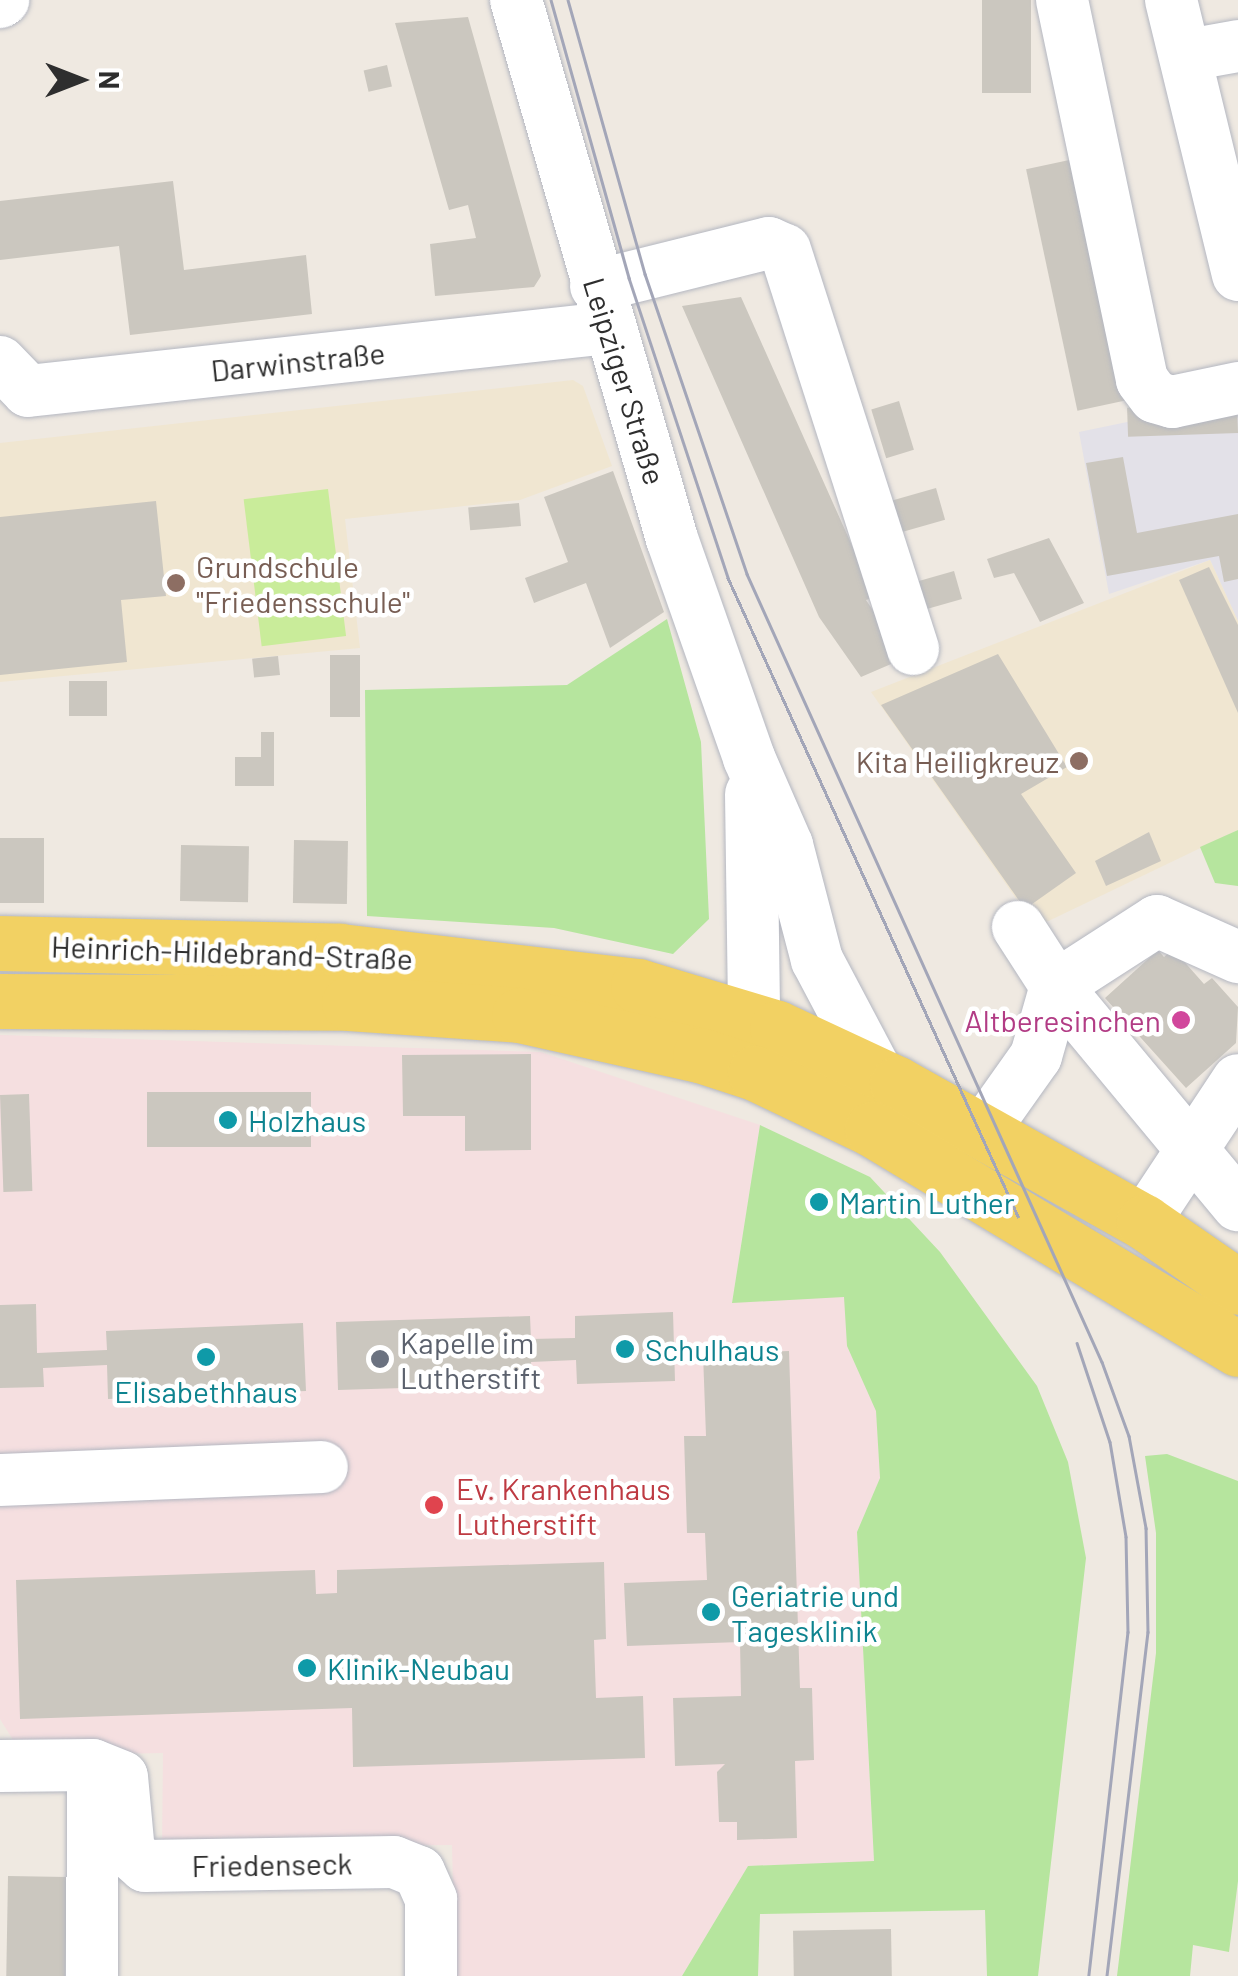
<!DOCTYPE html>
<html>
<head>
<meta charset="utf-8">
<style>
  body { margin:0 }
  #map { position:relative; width:1238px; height:1976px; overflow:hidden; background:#efe9e1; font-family:Barlow,sans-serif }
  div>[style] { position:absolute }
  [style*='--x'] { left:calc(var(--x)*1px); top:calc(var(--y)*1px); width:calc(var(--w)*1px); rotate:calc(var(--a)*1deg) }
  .industrial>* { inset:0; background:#e3e1e8 }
  .education>* { inset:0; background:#f0e6d1 }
  .medical>* { inset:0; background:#f5dfe0 }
  .green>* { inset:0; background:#b6e59e }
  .pitch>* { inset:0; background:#c9ec9a; transform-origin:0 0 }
  .building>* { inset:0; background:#cbc7bf; transform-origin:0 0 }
  .roads { filter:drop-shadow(0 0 2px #b4b7c1) drop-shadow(0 0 2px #b4b7c1) }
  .minor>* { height:52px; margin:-26px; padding:0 26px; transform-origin:26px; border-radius:26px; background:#fff }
  .major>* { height:55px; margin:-27.5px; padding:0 27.5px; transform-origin:27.5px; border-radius:27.5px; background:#f2d163 }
  .tram>* { height:2.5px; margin:-1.25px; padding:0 1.25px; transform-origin:1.25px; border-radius:1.25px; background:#a3a6b8 }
  .dots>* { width:28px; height:28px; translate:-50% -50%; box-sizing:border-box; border:5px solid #fff; border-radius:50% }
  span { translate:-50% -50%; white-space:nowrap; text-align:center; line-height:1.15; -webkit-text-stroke:9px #fff; paint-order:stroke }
  .street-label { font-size:30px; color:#2e2e2e }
  .education-label { font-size:30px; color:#785e54 }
  .left { translate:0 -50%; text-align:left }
  .right { translate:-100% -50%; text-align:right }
  .hotel-label { font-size:30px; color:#b23c85 }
  .culture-label { font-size:30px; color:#0d838f }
  .worship-label { font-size:30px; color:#5b616d }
  .health-label { font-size:30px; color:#be3a42 }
  .north { position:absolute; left:30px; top:30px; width:100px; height:100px; -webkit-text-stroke:8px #fff; paint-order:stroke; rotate:90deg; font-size:28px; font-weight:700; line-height:40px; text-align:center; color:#2e2e2e }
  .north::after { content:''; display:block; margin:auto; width:35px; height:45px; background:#2e2e2e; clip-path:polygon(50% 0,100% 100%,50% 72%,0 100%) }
</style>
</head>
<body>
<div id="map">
  <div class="industrial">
    <div style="clip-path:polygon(1238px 399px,1238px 621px,1210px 560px,1109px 594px,1079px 432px)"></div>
  </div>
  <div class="education">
    <div style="clip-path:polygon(573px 380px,583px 386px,612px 466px,520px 500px,345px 519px,360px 648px,0 682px,0 443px)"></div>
    <div style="clip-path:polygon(1210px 560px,1238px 621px,1238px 830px,1036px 927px,871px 692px)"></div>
  </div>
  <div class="medical">
    <div style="clip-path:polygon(0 1035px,541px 1052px,760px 1125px,732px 1302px,845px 1296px,847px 1346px,876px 1410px,880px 1478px,857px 1532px,874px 1862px,748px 1866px,682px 1976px,455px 1976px,452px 1845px,162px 1848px,163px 1753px,23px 1756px,0 1719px)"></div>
  </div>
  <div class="green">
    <div style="clip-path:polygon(667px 619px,701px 742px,709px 919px,673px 954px,554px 928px,367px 916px,365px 690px,567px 685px)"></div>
    <div style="clip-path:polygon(1238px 830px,1238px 886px,1215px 883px,1200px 847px)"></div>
    <div style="clip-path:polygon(760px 1125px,870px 1177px,940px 1252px,1037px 1386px,1068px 1462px,1086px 1558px,1038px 1976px,987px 1976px,985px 1910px,760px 1914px,758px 1976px,682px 1976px,748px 1866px,874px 1861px,857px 1532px,880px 1478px,876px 1411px,847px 1346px,844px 1297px,732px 1303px)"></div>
    <div style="clip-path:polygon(1167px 1454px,1238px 1481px,1238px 1881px,1229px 1952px,1193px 1945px,1190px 1976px,1117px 1976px,1156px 1653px,1156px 1533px,1145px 1456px)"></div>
  </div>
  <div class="pitch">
    <div style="left:328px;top:489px;width:148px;height:85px;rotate:83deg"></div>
  </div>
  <div class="building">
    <div style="left:982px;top:0;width:49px;height:93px"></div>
    <div style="clip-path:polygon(468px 17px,541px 276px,534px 287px,435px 296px,430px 244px,476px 238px,468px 205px,449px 210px,395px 23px)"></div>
    <div style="left:387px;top:65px;width:22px;height:24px;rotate:77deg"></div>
    <div style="left:1074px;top:159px;width:247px;height:49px;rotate:78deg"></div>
    <div style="clip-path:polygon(173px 181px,184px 270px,306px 255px,312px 314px,130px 335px,119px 246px,0 260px,0 201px)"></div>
    <div style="clip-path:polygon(741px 297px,875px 597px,866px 600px,905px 658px,861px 677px,819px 617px,682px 306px)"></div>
    <div style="left:899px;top:401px;width:51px;height:29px;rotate:73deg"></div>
    <div style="left:1237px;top:404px;width:29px;height:110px;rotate:88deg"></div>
    <div style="clip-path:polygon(1123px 457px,1137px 533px,1238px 514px,1238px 579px,1224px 582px,1219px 556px,1107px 576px,1086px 463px)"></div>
    <div style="clip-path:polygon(613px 471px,664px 612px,610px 648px,586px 583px,534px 603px,525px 578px,568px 562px,544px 497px)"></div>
    <div style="left:936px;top:488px;width:33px;height:52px;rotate:74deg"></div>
    <div style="clip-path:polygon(156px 501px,166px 596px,121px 600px,127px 662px,0 675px,0 517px)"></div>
    <div style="left:519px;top:503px;width:23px;height:51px;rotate:85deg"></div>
    <div style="clip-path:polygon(1049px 538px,1084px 603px,1040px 622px,1014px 573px,994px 578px,987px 559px)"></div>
    <div style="clip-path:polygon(1209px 567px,1238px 625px,1238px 713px,1179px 580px)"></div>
    <div style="left:954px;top:571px;width:29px;height:52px;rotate:74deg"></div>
    <div style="clip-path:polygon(998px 654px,1067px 767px,1021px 794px,1076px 873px,1025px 909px,881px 705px)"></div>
    <div style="left:330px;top:655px;width:30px;height:62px"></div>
    <div style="left:278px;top:656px;width:19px;height:26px;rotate:84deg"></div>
    <div style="left:107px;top:681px;width:35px;height:38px;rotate:90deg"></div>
    <div style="clip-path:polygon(261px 732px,274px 732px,274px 786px,235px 786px,235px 757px,261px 757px)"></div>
    <div style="clip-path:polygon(1149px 832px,1161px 861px,1106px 886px,1095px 861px)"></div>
    <div style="left:0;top:838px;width:44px;height:65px"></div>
    <div style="left:294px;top:840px;width:54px;height:63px;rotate:1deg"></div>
    <div style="left:181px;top:845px;width:68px;height:56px;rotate:1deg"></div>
    <div style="clip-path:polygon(1173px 949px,1204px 984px,1212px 978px,1238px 1007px,1236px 1043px,1186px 1088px,1105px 998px,1158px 950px,1164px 957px)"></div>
    <div style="clip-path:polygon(531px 1054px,531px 1150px,465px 1151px,465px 1116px,403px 1116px,402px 1055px)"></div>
    <div style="left:147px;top:1092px;width:164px;height:55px"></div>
    <div style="left:29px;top:1094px;width:97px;height:29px;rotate:88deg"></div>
    <div style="clip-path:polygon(36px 1304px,37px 1353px,107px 1350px,106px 1331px,303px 1323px,306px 1391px,108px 1399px,107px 1365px,43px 1368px,44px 1387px,0 1388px,0 1305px)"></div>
    <div style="clip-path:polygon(673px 1312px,675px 1381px,577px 1384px,576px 1360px,531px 1362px,533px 1384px,338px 1390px,336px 1322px,530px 1316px,531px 1339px,575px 1338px,575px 1316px)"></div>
    <div style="clip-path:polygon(789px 1351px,800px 1688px,812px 1688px,814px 1760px,795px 1761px,797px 1838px,737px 1840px,737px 1822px,719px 1822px,717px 1772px,725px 1764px,675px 1766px,673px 1698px,741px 1696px,740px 1642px,627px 1646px,624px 1583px,707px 1580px,705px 1533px,687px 1533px,684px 1436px,706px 1436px,703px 1354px)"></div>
    <div style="clip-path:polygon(604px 1562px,606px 1639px,594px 1640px,596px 1698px,643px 1696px,645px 1758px,353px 1767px,352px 1708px,20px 1719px,16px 1580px,315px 1570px,316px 1594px,337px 1593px,337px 1570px)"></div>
    <div style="left:8px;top:1876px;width:59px;height:100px;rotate:1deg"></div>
    <div style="left:891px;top:1929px;width:47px;height:98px;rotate:89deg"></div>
  </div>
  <div class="roads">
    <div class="minor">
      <div style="--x:516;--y:0;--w:561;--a:73.86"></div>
      <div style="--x:672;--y:539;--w:232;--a:70.6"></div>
      <div style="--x:749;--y:758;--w:95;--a:66.4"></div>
      <div style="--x:787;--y:845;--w:119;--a:75.4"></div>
      <div style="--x:817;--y:960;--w:130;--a:62.1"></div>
      <div style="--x:1062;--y:0;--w:388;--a:78.1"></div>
      <div style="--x:1142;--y:380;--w:21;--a:53"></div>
      <div style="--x:1155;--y:397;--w:18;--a:16"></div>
      <div style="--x:1172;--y:402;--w:67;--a:-12"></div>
      <div style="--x:1171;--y:0;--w:283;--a:76.3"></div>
      <div style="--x:0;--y:2;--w:4;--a:-34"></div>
      <div style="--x:1188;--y:55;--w:51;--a:-10.2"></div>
      <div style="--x:596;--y:286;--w:178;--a:-14"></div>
      <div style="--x:769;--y:243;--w:17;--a:24"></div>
      <div style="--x:785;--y:250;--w:419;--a:72.2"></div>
      <div style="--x:0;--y:362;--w:40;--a:46"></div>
      <div style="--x:28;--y:391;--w:582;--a:-6.21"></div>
      <div style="--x:751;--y:794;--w:272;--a:89.2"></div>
      <div style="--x:1018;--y:927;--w:70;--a:57.2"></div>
      <div style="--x:1056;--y:986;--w:285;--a:50.3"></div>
      <div style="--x:985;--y:1128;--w:88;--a:-54.7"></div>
      <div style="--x:1036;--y:1056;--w:73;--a:-74.1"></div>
      <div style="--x:1056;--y:986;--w:120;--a:-32.8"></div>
      <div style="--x:1157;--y:921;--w:89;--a:24"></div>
      <div style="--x:1144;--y:1222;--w:170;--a:-56.5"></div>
      <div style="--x:0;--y:1480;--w:322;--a:-2.3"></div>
      <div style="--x:0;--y:1766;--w:93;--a:-0.6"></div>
      <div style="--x:93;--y:1765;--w:31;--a:22"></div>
      <div style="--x:122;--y:1777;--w:75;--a:84.7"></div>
      <div style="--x:129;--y:1852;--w:21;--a:41"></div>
      <div style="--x:145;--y:1866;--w:249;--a:-0.9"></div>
      <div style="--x:394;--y:1862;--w:27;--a:22"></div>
      <div style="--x:419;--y:1872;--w:30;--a:66"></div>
      <div style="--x:431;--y:1899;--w:77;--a:90"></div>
      <div style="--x:92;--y:1976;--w:189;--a:-89.7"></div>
    </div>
    <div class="major">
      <div style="--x:0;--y:943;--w:340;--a:1.3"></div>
      <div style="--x:340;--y:951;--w:300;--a:6.7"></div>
      <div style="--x:638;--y:986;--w:145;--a:16.8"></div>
      <div style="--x:777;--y:1028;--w:132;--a:25"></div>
      <div style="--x:897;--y:1084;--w:283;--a:29.2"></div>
      <div style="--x:1144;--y:1222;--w:114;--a:34.7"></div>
      <div style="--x:0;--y:1001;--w:349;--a:0.3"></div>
      <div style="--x:349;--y:1003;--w:170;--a:4"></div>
      <div style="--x:519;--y:1015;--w:185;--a:12.5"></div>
      <div style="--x:700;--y:1055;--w:58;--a:18.1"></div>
      <div style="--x:755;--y:1073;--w:130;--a:25.6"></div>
      <div style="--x:872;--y:1129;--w:427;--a:31"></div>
    </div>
  </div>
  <div class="tram">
    <div style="--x:551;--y:0;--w:289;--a:74.3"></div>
    <div style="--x:629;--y:278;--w:316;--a:71.7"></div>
    <div style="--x:728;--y:578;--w:701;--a:65.56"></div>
    <div style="--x:568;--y:0;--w:285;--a:74.3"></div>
    <div style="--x:645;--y:274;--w:317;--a:71.2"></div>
    <div style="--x:747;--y:574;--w:864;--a:65.75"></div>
    <div style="--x:1102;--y:1362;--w:79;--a:70"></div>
    <div style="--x:1129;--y:1436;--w:94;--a:79.5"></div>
    <div style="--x:1146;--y:1528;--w:104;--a:88.9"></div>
    <div style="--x:1148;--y:1632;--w:346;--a:96.8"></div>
    <div style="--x:1077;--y:1343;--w:104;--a:71.6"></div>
    <div style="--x:1110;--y:1442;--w:96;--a:80.4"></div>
    <div style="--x:1126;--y:1537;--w:95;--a:88.8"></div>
    <div style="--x:1128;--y:1632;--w:346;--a:96.5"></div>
  </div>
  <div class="dots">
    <div style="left:176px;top:583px;background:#8d6e63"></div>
    <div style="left:1079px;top:761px;background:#8d6e63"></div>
    <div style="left:1181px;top:1020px;background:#d1479c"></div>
    <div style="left:228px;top:1120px;background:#0f9aa8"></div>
    <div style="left:819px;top:1202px;background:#0f9aa8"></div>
    <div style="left:625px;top:1349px;background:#0f9aa8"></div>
    <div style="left:206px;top:1357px;background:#0f9aa8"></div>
    <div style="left:380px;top:1359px;background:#6b7280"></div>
    <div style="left:434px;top:1505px;background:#e0444e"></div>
    <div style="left:711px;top:1612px;background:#0f9aa8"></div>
    <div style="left:307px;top:1668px;background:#0f9aa8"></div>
  </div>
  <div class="street-label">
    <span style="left:298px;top:361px;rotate:-6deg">Darwinstraße</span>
    <span style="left:625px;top:381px;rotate:73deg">Leipziger Straße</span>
    <span style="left:232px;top:952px;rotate:2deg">Heinrich-Hildebrand-Straße</span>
    <span style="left:272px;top:1864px;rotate:-1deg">Friedenseck</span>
  </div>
  <div class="education-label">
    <span class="left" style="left:196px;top:583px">Grundschule<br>"Friedensschule"</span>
    <span class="right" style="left:1059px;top:761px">Kita Heiligkreuz</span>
  </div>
  <div class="hotel-label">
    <span class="right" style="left:1161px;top:1020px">Altberesinchen</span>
  </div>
  <div class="culture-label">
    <span class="left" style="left:248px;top:1120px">Holzhaus</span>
    <span class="left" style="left:839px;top:1202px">Martin Luther</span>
    <span class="left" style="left:645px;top:1349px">Schulhaus</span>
    <span style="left:206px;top:1391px">Elisabethhaus</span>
    <span class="left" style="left:731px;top:1612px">Geriatrie und<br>Tagesklinik</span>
    <span class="left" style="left:327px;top:1668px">Klinik-Neubau</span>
  </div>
  <div class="worship-label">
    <span class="left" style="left:400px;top:1359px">Kapelle im<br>Lutherstift</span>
  </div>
  <div class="health-label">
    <span class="left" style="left:456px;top:1505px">Ev. Krankenhaus<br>Lutherstift</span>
  </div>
  <div class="north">N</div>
</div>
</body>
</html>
